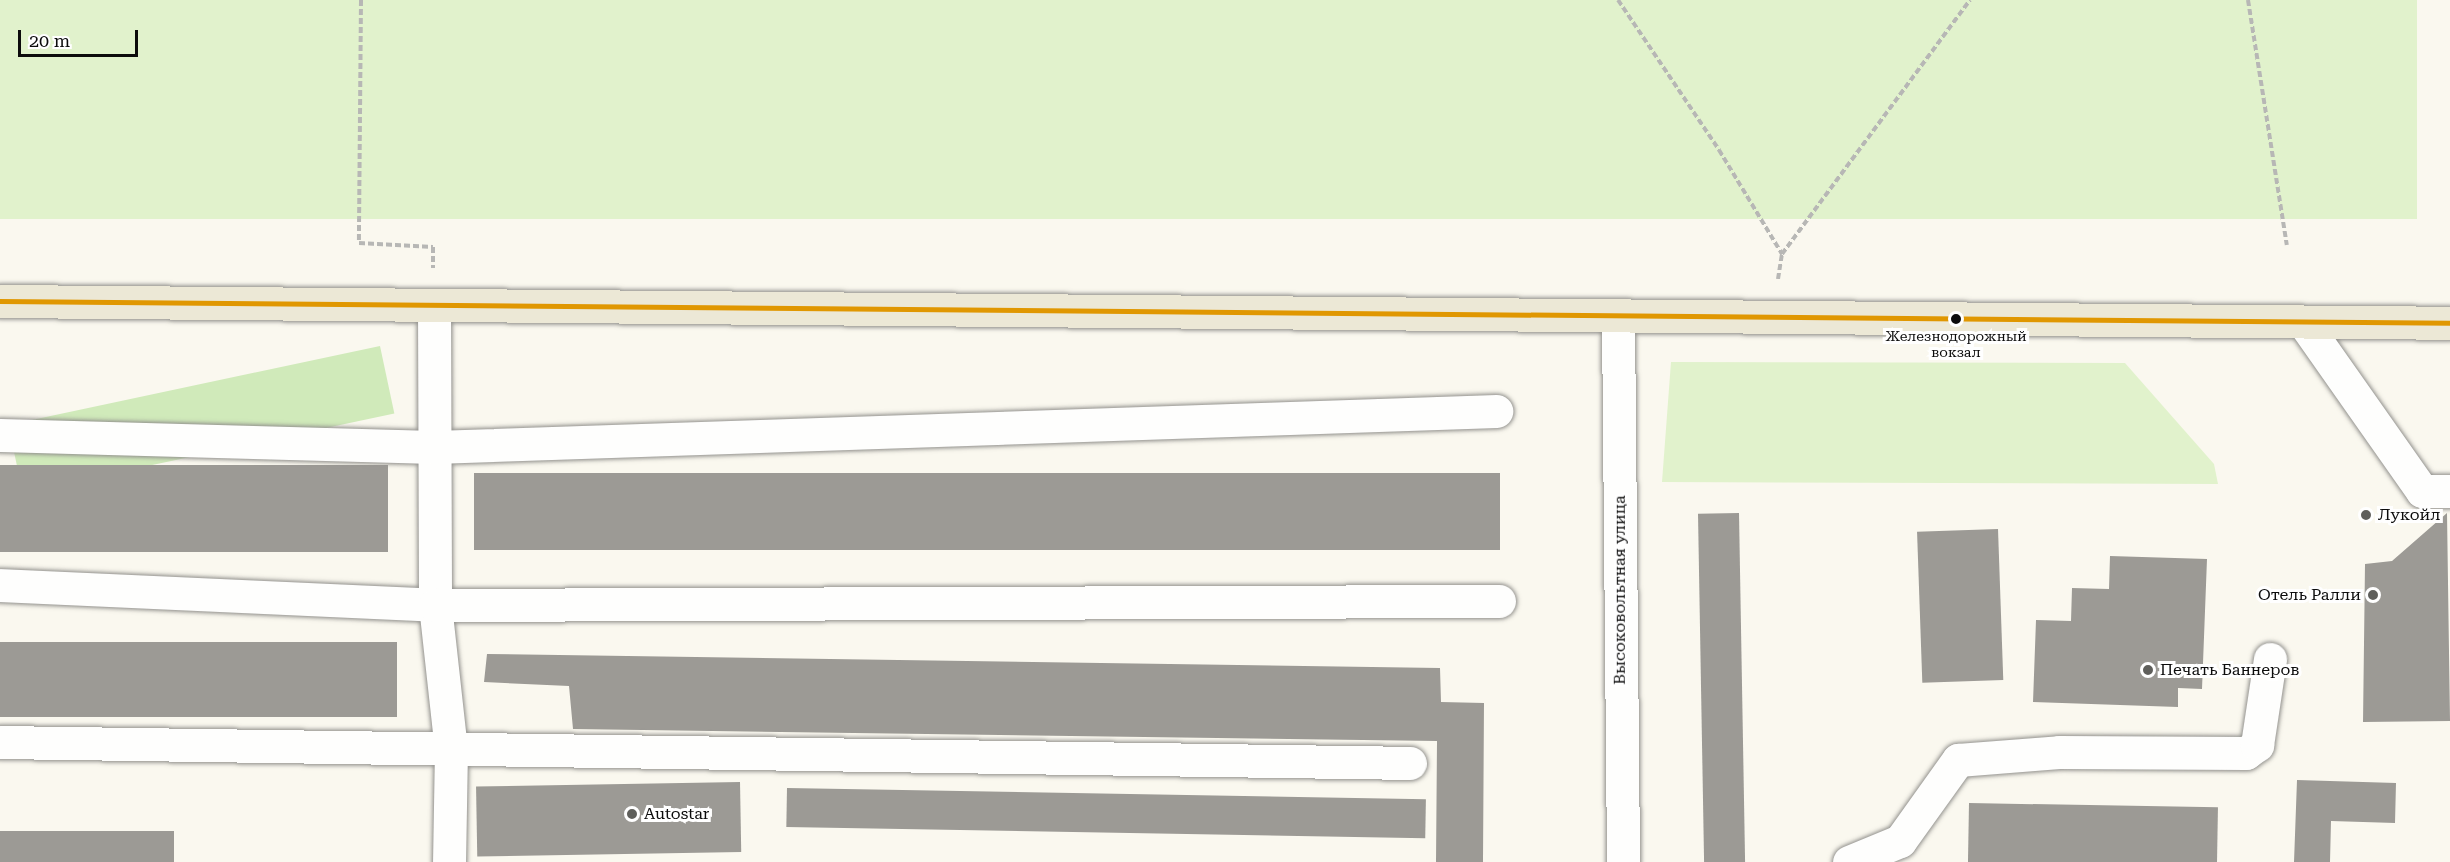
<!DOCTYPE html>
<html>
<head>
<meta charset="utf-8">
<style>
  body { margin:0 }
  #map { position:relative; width:2450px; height:862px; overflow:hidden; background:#faf8ef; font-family:"Roboto Serif",serif }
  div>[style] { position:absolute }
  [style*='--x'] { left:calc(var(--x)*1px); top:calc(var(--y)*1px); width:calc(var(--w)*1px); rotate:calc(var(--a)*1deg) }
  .green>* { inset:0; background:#e1f2cc; transform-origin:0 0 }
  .forest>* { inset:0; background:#d0eaba; transform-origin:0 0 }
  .building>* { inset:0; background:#9c9a95; transform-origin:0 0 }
  .path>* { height:4px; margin-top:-2px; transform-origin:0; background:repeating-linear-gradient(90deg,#b7b7b5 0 6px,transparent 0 9px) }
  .roads { filter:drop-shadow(0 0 2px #93928e) drop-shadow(0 0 2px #93928e) }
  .minor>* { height:33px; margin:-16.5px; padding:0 16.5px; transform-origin:16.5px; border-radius:16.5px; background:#fefefd }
  .major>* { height:33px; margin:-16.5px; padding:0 16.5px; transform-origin:16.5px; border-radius:16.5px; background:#ece8d6 }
  .bus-1>* { height:4.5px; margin:-2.25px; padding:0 2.25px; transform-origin:2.25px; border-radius:2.25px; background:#e09701 }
  .dots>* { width:16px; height:16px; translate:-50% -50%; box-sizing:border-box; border:3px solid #fff; border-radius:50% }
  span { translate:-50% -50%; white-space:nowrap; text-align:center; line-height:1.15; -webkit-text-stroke:6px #fff; paint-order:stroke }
  .bus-label { font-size:14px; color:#0c0c0c }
  .poi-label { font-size:16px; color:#0c0c0c }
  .left { translate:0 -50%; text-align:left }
  .right { translate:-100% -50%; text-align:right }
  .street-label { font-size:16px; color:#0c0c0c }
  .scale { position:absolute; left:18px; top:30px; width:120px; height:27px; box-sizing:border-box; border:3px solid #0c0c0c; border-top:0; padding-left:8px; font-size:18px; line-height:21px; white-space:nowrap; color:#0c0c0c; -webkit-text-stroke:4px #fff; paint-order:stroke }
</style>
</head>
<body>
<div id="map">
  <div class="green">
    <div style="left:0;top:0;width:2417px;height:219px"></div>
    <div style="clip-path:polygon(1671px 362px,2125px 363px,2214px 464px,2218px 484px,1662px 482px)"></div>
  </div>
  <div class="forest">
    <div style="left:380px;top:346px;width:69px;height:380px;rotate:78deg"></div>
  </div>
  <div class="building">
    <div style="left:0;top:465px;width:388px;height:87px"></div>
    <div style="left:1500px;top:473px;width:77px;height:1026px;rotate:90deg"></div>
    <div style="left:1739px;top:513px;width:349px;height:41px;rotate:89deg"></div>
    <div style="clip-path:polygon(2447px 513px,2450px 721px,2363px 722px,2365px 564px,2392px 561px)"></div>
    <div style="left:1998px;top:529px;width:151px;height:81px;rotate:88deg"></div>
    <div style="clip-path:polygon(2110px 556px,2207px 559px,2202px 689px,2178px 688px,2178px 707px,2033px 702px,2036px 620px,2071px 621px,2072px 588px,2109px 589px)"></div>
    <div style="left:397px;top:642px;width:75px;height:397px;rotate:90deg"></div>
    <div style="clip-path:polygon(487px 654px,1440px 668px,1441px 702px,1484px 703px,1483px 862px,1436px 862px,1437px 741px,573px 729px,569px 686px,484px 682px)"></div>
    <div style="clip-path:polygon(2297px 780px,2396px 783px,2395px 823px,2331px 821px,2330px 862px,2294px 862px)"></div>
    <div style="left:740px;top:782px;width:70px;height:264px;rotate:89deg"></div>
    <div style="left:787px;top:788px;width:639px;height:39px;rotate:1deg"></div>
    <div style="left:1969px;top:803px;width:249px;height:59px;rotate:1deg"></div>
    <div style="left:174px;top:831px;width:31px;height:174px;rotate:90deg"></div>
  </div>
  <div class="path">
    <div style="--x:361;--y:0;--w:243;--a:90.5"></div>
    <div style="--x:359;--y:243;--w:74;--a:3.1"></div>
    <div style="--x:433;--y:247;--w:21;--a:90"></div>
    <div style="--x:1618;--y:0;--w:181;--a:56"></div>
    <div style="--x:1719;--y:150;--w:122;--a:58.8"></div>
    <div style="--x:2248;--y:0;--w:248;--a:81"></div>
    <div style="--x:1778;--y:279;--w:25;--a:-81"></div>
    <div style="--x:1782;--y:254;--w:316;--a:-53.5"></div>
  </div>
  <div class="roads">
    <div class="minor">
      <div style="--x:434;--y:306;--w:299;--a:89.8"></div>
      <div style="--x:435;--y:605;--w:145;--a:83.7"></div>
      <div style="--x:451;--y:749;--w:113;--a:91"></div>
      <div style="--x:1618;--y:318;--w:544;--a:89.47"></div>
      <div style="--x:2304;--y:323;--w:205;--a:54.9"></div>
      <div style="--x:2422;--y:491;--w:28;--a:0"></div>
      <div style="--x:0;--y:435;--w:434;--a:1.6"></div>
      <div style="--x:434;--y:447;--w:1063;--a:-1.94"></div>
      <div style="--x:0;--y:585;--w:435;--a:2.6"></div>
      <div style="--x:435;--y:605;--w:1064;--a:-0.22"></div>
      <div style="--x:0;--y:742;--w:1410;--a:0.85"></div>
      <div style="--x:1849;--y:862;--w:55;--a:-22.4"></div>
      <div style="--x:1900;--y:841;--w:100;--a:-54.4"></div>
      <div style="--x:1958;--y:760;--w:101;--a:-4.5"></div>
      <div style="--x:2059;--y:752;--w:187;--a:0.3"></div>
      <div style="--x:2246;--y:753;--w:14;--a:-36"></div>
      <div style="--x:2257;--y:745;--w:87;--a:-81.4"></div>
    </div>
    <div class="major">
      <div style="--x:0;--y:301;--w:2450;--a:0.51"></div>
    </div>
  </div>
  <div class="bus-1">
    <div style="--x:0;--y:301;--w:2450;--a:0.51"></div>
  </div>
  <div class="dots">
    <div style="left:1956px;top:319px;background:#0c0c0c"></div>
    <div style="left:2366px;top:515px;background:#5f5f5b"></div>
    <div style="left:2373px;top:595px;background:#5f5f5b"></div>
    <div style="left:2148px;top:670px;background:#5f5f5b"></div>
    <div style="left:632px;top:814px;background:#5f5f5b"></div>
  </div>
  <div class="bus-label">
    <span style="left:1956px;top:344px">Железнодорожный<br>вокзал</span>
  </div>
  <div class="poi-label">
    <span class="left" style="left:2378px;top:515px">Лукойл</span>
    <span class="right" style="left:2361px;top:595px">Отель Ралли</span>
    <span class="left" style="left:2160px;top:670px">Печать Баннеров</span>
    <span class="left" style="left:644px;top:814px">Autostar</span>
  </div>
  <div class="street-label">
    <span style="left:1620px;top:590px;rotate:-90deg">Высоковольтная улица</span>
  </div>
  <div class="scale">20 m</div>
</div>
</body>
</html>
